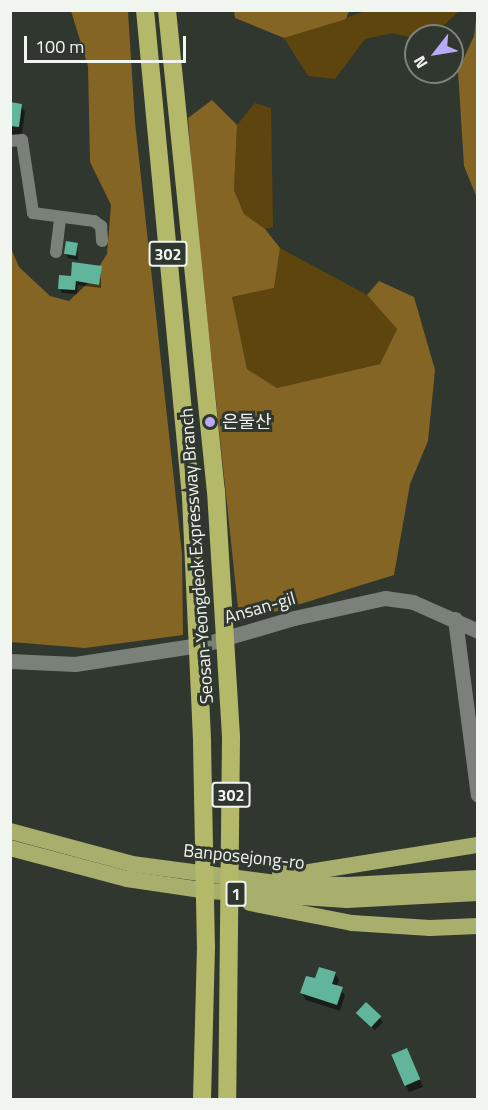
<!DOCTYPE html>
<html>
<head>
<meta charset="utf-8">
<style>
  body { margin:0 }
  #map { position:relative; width:488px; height:1110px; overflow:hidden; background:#30372f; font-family:"Titillium Web","Noto Sans KR",sans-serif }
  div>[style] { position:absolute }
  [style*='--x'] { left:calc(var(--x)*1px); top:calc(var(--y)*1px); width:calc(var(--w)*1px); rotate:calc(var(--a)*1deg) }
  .green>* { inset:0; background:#5e450e }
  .forest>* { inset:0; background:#846523 }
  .shadow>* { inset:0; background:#0007 }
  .building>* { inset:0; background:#60b59b; transform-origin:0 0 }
  .minor>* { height:12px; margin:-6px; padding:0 6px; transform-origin:6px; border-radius:6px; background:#7a8179 }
  .tertiary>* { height:15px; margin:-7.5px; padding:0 7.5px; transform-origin:7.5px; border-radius:7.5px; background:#7a8179 }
  .trunk>* { height:16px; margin:-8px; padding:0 8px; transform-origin:8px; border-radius:8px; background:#a8ae6c }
  .motorway>* { height:18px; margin:-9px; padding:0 9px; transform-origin:9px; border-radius:9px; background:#b3b968 }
  .dots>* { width:16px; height:16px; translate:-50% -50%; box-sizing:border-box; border:3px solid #30372f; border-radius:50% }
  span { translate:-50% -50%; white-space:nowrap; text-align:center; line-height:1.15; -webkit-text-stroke:6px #30372f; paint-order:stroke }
  .shield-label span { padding:2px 4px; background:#30372f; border:2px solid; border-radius:4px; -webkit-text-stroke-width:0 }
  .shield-label { font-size:16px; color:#f1f5f0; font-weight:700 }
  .poi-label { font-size:18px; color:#f1f5f0 }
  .left { translate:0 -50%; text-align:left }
  .street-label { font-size:18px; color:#f1f5f0 }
  .frame { position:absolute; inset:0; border:12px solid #f1f5f0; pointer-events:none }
  .north { position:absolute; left:404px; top:24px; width:60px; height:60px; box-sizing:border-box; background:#30372f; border:2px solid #7d837c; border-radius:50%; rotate:239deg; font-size:16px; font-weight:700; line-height:24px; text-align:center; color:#f1f5f0 }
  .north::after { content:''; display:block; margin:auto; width:21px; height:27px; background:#b7abf8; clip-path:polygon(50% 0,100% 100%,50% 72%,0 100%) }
  .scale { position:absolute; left:24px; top:36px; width:162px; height:27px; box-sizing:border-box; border:3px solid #f1f5f0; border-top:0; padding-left:8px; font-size:18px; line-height:21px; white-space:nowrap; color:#f1f5f0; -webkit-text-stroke:4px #30372f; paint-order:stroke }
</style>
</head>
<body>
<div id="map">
  <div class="green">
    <div style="clip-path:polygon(366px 11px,459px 11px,433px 36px,416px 36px,416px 39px,393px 33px,365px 39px,335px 79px,308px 76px,284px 38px)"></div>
    <div style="clip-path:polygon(255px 103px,271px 108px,273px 227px,265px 229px,244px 214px,234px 190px,237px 125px)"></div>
    <div style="clip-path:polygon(280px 248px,367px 295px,397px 329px,380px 364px,277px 388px,247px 369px,232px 297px,274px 288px)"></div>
  </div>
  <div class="forest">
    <div style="clip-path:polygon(71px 11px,128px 11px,135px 122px,182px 554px,183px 635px,85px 648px,11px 642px,10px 246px,19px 267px,50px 296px,69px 301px,90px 281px,107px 254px,111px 205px,90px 162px,88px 66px)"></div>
    <div style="clip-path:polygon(234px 11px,234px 10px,349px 11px,346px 19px,284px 38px,235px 18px)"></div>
    <div style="clip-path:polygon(477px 11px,478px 11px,477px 198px,464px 166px,458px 71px,474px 36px)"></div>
    <div style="clip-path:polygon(212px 100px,237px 125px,234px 190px,244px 214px,265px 229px,280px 248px,274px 288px,232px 297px,247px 369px,277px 388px,380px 364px,397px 329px,367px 295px,379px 281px,414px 297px,435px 370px,428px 441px,410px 484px,394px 575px,255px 618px,239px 617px,193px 185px,188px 118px)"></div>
  </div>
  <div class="shadow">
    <div style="clip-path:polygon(10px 103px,21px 105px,25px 112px,22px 134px,10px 141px)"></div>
    <div style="clip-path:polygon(77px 244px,78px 260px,68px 258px,66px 253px)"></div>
    <div style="clip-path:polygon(101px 268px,101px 288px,78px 285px,77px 294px,62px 293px,60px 289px,73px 277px)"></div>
    <div style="clip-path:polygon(335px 973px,339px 980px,336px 987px,345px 995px,340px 1011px,306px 1000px,302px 993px,316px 980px)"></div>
    <div style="clip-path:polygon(366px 1004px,383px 1022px,375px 1030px,361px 1017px)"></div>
    <div style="clip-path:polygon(392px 1055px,410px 1056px,423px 1087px,409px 1092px)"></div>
  </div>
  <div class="building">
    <div style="clip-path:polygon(10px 102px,22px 104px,19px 127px,10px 126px)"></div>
    <div style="left:66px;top:241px;width:12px;height:13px;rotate:9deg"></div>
    <div style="clip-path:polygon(72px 262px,102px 266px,99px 285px,76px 281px,75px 290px,58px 289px,59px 275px,71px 276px)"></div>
    <div style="clip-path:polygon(319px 967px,336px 972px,332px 984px,343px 987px,337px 1005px,300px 993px,306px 976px,315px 978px)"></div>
    <div style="left:366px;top:1002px;width:21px;height:15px;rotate:43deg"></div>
    <div style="left:407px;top:1048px;width:34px;height:17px;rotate:67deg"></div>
  </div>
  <div class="minor">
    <div style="--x:10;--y:141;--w:12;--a:-5"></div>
    <div style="--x:22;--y:140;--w:74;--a:81.4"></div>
    <div style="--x:33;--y:213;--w:62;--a:7.5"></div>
    <div style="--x:94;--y:221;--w:9;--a:36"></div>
    <div style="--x:101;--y:226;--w:15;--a:86"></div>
    <div style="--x:56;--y:252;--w:33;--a:-83"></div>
  </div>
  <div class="tertiary">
    <div style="--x:455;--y:619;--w:177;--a:82.6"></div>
    <div style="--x:10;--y:661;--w:65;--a:2.6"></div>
    <div style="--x:75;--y:664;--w:132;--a:-8.7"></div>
    <div style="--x:205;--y:644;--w:93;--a:-16.3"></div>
    <div style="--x:294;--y:618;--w:93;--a:-12.4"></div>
    <div style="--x:385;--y:598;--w:28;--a:8"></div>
    <div style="--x:413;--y:602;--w:71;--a:24"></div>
  </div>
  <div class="trunk">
    <div style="--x:10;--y:831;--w:126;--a:15.1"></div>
    <div style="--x:132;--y:864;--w:153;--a:7.5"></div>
    <div style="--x:284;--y:884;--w:64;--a:0.9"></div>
    <div style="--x:348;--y:885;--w:130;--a:-3.1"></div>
    <div style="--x:10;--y:848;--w:121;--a:14.8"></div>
    <div style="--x:127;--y:879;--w:82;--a:8.4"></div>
    <div style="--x:208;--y:891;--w:139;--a:3.7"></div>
    <div style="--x:347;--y:900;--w:131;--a:-3.1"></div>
    <div style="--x:280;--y:873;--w:29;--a:-2"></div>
    <div style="--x:309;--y:872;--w:171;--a:-9.1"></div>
    <div style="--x:250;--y:903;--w:104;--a:11.1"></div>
    <div style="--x:352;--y:923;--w:78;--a:3.7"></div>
    <div style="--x:430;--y:928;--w:48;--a:-2.4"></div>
  </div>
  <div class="motorway">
    <div style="--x:145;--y:10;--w:489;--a:84.6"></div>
    <div style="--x:191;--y:497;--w:245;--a:87.4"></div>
    <div style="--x:202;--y:742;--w:205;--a:88.9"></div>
    <div style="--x:206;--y:947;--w:153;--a:91.5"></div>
    <div style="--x:167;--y:10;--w:483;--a:84.2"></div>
    <div style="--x:216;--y:491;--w:247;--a:86.5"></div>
    <div style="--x:231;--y:738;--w:362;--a:90.6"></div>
  </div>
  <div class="dots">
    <div style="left:210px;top:422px;background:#b7abf8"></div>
  </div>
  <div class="shield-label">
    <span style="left:168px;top:254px">302</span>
    <span style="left:231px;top:795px">302</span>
    <span style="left:236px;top:894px">1</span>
  </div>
  <div class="poi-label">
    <span class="left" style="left:222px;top:422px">은둘산</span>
  </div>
  <div class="street-label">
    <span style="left:197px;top:556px;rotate:-94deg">Seosan-Yeongdeok Expressway Branch</span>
    <span style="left:260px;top:608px;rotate:-16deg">Ansan-gil</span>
    <span style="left:244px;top:857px;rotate:6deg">Banposejong-ro</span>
  </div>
  <div class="frame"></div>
  <div class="north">N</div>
  <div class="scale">100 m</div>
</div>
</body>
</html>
